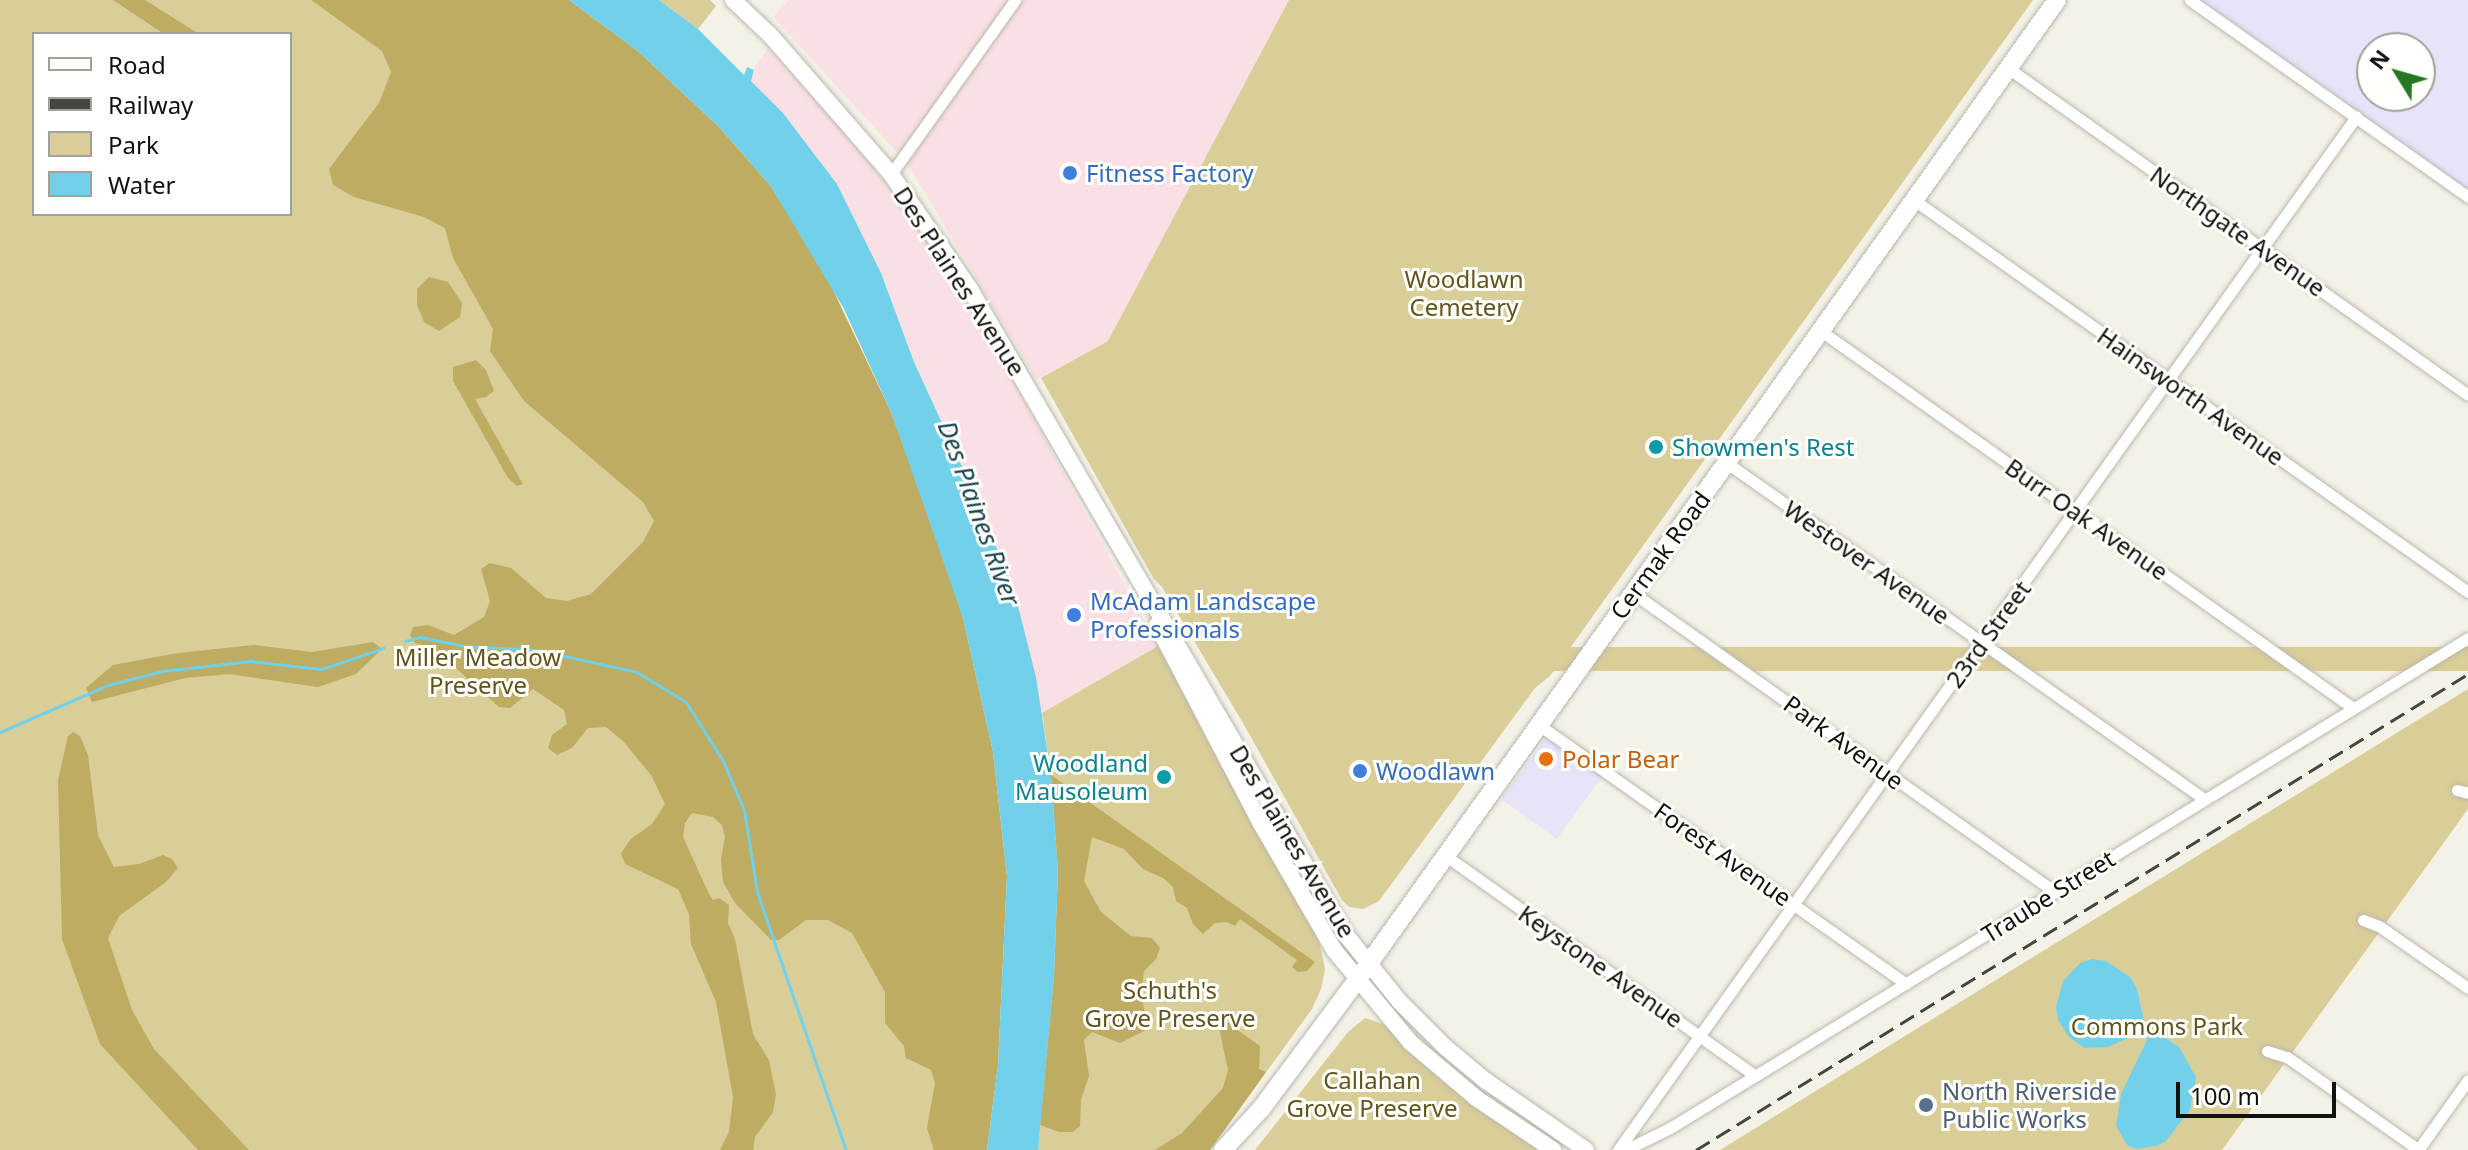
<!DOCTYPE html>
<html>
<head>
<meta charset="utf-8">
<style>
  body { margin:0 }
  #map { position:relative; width:2468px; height:1150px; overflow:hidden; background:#f4f1e7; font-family:"Noto Sans",sans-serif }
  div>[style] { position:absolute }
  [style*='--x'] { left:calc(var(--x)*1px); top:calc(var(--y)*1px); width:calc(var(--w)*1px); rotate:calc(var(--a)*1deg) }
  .commercial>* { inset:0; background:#e9e3f9; transform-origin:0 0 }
  .industrial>* { inset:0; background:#fae0e5 }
  .green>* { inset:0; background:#d9cd98; transform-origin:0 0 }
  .forest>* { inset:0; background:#bdac62 }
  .water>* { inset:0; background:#72d1ea }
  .stream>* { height:3px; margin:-1.5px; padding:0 1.5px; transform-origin:1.5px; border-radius:1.5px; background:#72d1ea }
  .roads { filter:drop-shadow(0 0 2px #bab8ae) drop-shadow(0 0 2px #bab8ae) }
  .street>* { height:11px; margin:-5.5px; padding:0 5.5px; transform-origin:5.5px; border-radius:5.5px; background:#fff }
  .secondary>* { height:16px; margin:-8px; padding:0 8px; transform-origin:8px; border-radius:8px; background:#fff }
  .primary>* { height:18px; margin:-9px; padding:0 9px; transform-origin:9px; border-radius:9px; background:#fff }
  .rail>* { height:3px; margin-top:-1.5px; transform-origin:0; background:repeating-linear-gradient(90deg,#464540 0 16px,transparent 0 24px) }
  .dots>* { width:22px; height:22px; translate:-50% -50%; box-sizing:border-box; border:4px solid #fffffc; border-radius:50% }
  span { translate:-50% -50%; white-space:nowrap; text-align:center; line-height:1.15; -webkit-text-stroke:6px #fffffc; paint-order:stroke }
  .shop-label { font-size:24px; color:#366cbe }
  .left { translate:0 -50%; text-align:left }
  .street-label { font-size:24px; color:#12110e }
  .park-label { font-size:24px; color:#61551d }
  .culture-label { font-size:24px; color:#0d838f }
  .right { translate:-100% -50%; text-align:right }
  .food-label { font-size:24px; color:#c56008 }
  .service-label { font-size:24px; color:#4e5e75 }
  .water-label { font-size:26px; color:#1a4550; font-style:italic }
  .legend { position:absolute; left:32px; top:32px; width:260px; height:184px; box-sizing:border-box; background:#fffffc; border:2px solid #a0a09d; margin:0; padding:10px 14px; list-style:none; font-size:24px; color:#12110e }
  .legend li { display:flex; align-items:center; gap:16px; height:40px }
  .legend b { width:40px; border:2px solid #a0a09d }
  .north { position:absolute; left:2356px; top:32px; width:80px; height:80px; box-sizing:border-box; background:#fffffc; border:2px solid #a0a09d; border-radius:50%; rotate:307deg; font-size:22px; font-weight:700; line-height:32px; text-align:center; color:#12110e }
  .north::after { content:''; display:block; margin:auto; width:28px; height:36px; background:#267721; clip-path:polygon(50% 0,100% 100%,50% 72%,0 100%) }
  .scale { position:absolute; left:2176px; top:1082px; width:160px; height:36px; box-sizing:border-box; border:4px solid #12110e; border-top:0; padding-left:10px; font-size:24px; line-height:28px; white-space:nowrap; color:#12110e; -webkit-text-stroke:6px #fffffc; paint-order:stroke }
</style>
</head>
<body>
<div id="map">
  <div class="commercial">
    <div style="clip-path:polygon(evenodd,2197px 0,2468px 0,2468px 194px,2197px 0,2372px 48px,2420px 48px,2420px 96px,2372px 96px,2372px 48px)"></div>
    <div style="left:1551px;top:731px;width:68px;height:84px;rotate:36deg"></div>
  </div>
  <div class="industrial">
    <div style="clip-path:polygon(789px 0,1289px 0,1108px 341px,1037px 380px,907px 163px,773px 17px)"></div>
    <div style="clip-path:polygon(768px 49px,848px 135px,934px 248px,971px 304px,1158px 646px,1042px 713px,1015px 594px,981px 508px,914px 362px,881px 273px,837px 184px,783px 113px,750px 81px,755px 66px)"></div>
  </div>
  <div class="green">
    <div style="clip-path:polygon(evenodd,0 0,569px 0,987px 1150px,0 1150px,0 0,34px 34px,290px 34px,290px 214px,34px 214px,34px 34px)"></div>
    <div style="clip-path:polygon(659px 0,710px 0,716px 6px,698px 29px)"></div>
    <div style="clip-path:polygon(1289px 0,2033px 0,1550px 676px,1535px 688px,1379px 901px,1363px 909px,1349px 907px,1342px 900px,1243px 723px,1162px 587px,1154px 579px,1041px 378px,1108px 341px)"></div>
    <div style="clip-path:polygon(1158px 646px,1319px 941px,1325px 969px,1321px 989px,1312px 1009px,1210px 1150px,1038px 1150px,1054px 977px,1058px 871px,1051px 775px,1042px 713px)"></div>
    <div style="left:2468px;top:647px;width:24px;height:963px;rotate:90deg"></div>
    <div style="clip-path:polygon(2468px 689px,2468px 809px,2222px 1150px,1720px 1150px)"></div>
    <div style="clip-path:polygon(1365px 1018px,1383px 1024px,1464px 1097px,1539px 1150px,1255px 1150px,1348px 1032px)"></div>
  </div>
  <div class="forest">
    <div style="clip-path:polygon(113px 0,145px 0,199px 34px,164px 34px)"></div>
    <div style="clip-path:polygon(311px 0,569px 0,638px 51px,719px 127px,770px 185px,825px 273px,891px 412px,933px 525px,963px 618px,993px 752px,1007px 876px,998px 1065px,987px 1150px,934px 1150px,927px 1128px,935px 1083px,931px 1070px,906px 1058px,904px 1046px,885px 1023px,885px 992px,852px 933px,828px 920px,806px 920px,779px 940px,771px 940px,735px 903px,723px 882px,721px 859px,725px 837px,722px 825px,713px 817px,692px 813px,685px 823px,683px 837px,709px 894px,713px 900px,719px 898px,729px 905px,728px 923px,735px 939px,753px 1034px,769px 1060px,776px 1095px,773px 1112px,755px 1137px,753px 1150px,720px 1150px,729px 1132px,733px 1097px,716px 1002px,691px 944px,689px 914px,678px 889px,625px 864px,621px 853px,631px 839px,652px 824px,665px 804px,651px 775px,623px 741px,606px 727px,588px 728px,572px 748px,557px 755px,548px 748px,552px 735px,567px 724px,564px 710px,533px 689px,510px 708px,499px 707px,438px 652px,415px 643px,410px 635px,413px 627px,428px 625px,454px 635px,484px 617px,490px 601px,481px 569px,490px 563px,511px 568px,546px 598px,567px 601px,591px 594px,643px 542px,654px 521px,643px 502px,524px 401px,490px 351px,493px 329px,453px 258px,445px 228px,424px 217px,354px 197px,333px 185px,329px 169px,379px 103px,391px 72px,382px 51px)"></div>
    <div style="clip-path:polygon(429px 277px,448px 282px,462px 303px,460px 317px,439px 331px,424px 322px,417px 305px,417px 289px)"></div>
    <div style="clip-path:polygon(476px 360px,486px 370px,494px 391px,486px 397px,475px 399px,523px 484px,517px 486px,508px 478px,453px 381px,453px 367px)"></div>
    <div style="clip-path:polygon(373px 642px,382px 649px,356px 674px,318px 687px,229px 674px,185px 678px,92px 702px,86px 688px,113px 665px,178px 653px,254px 645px,312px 652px)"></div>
    <div style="clip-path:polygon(73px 732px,80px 736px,88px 755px,98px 835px,114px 867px,139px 864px,163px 855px,172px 859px,178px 868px,166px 882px,119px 916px,108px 938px,132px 1010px,154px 1049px,249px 1150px,198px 1150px,100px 1044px,62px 939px,58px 780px,68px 736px)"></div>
    <div style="clip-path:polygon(1051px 775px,1315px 962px,1307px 971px,1298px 972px,1292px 967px,1297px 960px,1240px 919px,1235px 926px,1227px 922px,1215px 923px,1203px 934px,1193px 924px,1187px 908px,1176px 901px,1173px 887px,1163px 878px,1143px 869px,1124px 849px,1092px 837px,1084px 881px,1101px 912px,1131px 936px,1152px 938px,1160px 948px,1156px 959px,1144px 971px,1141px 996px,1148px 1025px,1144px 1031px,1120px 1043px,1092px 1032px,1084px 1040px,1089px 1076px,1081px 1100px,1080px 1126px,1073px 1132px,1059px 1132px,1040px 1125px,1054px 977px,1058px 871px)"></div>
    <div style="clip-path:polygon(1225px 1021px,1260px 1046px,1259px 1069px,1266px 1072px,1210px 1150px,1155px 1150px,1182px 1133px,1223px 1088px,1228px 1070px,1219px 1028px)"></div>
  </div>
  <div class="water">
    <div style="clip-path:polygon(569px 0,659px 0,698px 29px,744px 75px,747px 67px,754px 70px,751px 81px,783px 113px,837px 184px,881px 273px,914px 362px,981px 508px,1015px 594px,1036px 677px,1051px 775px,1058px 871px,1054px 977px,1038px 1150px,987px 1150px,998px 1065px,1007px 876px,993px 752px,963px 618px,891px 412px,844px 309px,770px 185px,719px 127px,638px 51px)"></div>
    <div style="clip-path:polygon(2092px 959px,2106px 961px,2130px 977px,2137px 989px,2145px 1025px,2179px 1047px,2196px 1077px,2190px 1110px,2165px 1142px,2156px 1146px,2136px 1149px,2127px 1145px,2116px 1126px,2121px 1094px,2147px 1040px,2146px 1034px,2139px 1033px,2108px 1047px,2085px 1048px,2069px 1037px,2058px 1020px,2056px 1007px,2063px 981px,2080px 963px)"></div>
  </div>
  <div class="stream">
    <div style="--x:405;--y:641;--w:16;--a:-15"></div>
    <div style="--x:420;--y:637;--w:46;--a:11.3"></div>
    <div style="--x:465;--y:646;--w:72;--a:3.2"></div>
    <div style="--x:537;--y:650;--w:102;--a:12.4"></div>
    <div style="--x:637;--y:672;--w:57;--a:31.5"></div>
    <div style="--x:686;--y:702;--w:70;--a:57.9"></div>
    <div style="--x:723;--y:761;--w:53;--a:66.8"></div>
    <div style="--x:744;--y:810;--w:83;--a:81"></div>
    <div style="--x:757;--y:892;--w:273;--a:71"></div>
    <div style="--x:0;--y:732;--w:118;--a:-23.5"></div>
    <div style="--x:108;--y:685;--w:56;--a:-14.5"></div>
    <div style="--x:162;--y:671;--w:89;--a:-6.5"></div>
    <div style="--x:250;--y:661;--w:72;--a:6.3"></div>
    <div style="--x:322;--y:669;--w:65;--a:-19"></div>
  </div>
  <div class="roads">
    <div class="street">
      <div style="--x:2190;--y:0;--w:341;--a:35.3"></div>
      <div style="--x:2008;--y:68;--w:564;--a:35.41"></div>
      <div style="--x:891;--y:174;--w:214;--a:-54.5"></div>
      <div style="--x:1914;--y:200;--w:679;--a:35.28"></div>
      <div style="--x:1821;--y:331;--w:652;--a:35.32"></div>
      <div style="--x:1727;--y:463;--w:583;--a:35.16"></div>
      <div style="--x:1633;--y:593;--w:517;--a:35.32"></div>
      <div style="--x:1539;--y:725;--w:449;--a:35.2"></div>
      <div style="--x:2457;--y:790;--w:11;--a:15"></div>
      <div style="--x:1446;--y:856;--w:379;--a:35.4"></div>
      <div style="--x:2363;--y:920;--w:17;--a:21"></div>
      <div style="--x:2379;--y:926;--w:108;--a:34.9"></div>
      <div style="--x:2267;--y:1051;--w:21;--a:17"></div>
      <div style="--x:2287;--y:1057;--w:161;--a:35.2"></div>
      <div style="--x:1618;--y:1150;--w:1270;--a:-54.46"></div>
      <div style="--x:1625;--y:1150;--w:50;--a:-26.1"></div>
      <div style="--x:1670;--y:1128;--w:100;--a:-31.5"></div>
      <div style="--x:1755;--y:1076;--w:837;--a:-31.56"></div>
      <div style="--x:2418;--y:1150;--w:86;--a:-54.5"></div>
    </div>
    <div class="secondary">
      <div style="--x:733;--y:0;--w:52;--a:43.5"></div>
      <div style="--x:771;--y:36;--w:183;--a:49"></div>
      <div style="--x:891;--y:174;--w:140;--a:55.5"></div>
      <div style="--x:970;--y:289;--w:747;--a:59.8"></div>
      <div style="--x:1346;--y:935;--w:85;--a:51.2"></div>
      <div style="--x:1399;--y:1001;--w:65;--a:45"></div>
      <div style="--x:1445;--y:1047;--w:53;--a:39.7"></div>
      <div style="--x:1486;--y:1081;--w:121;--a:34.6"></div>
      <div style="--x:1157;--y:625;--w:225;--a:62.4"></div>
      <div style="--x:1261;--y:824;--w:146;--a:59.9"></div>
      <div style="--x:1334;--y:950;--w:121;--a:50.4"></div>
      <div style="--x:1411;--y:1043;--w:85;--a:40.2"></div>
      <div style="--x:1476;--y:1098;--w:93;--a:34"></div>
    </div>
    <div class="primary">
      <div style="--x:1223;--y:1150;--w:56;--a:-47.2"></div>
      <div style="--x:1261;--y:1109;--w:161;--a:-53.3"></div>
      <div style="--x:1357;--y:980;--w:1204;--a:-54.46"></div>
    </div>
  </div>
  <div class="rail">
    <div style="--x:1696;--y:1150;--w:907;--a:-31.66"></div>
  </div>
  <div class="dots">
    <div style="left:1070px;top:173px;background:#3f7fe0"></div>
    <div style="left:1656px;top:447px;background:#0f9aa8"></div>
    <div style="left:1074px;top:615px;background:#3f7fe0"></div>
    <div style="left:1546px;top:759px;background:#e8710a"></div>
    <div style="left:1360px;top:771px;background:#3f7fe0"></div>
    <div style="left:1164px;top:777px;background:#0f9aa8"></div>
    <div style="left:1926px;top:1105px;background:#5c6f8a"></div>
  </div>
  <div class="shop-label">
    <span class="left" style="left:1086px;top:173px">Fitness Factory</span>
    <span class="left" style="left:1090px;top:615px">McAdam Landscape<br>Professionals</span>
    <span class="left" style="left:1376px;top:771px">Woodlawn</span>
  </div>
  <div class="street-label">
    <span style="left:2238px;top:231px;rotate:35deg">Northgate Avenue</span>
    <span style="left:960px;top:281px;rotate:57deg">Des Plaines Avenue</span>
    <span style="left:2191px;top:396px;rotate:35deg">Hainsworth Avenue</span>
    <span style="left:2087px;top:519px;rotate:35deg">Burr Oak Avenue</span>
    <span style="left:1660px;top:555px;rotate:-54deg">Cermak Road</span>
    <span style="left:1867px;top:562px;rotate:35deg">Westover Avenue</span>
    <span style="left:1988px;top:634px;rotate:-54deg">23rd Street</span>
    <span style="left:1844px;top:742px;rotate:36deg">Park Avenue</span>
    <span style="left:1293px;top:841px;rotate:59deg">Des Plaines Avenue</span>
    <span style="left:1723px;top:854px;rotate:35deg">Forest Avenue</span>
    <span style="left:2048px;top:896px;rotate:-32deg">Traube Street</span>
    <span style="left:1601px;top:966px;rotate:35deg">Keystone Avenue</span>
  </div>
  <div class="park-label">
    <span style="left:1464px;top:293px">Woodlawn<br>Cemetery</span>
    <span style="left:478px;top:671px">Miller Meadow<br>Preserve</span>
    <span style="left:1170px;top:1004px">Schuth's<br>Grove Preserve</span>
    <span style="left:2157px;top:1026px">Commons Park</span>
    <span style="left:1372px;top:1094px">Callahan<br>Grove Preserve</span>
  </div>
  <div class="culture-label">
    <span class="left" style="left:1672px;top:447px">Showmen's Rest</span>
    <span class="right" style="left:1148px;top:777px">Woodland<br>Mausoleum</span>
  </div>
  <div class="food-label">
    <span class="left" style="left:1562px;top:759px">Polar Bear</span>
  </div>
  <div class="service-label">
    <span class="left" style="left:1942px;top:1105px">North Riverside<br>Public Works</span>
  </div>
  <div class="water-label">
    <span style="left:979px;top:513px;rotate:70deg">Des Plaines River</span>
  </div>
  <ul class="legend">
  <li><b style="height:10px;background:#fff"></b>Road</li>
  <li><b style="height:10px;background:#464540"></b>Railway</li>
  <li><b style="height:22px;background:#d9cd98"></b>Park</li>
  <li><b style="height:22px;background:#72d1ea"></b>Water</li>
  </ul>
  <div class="north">N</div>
  <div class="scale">100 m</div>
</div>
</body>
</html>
